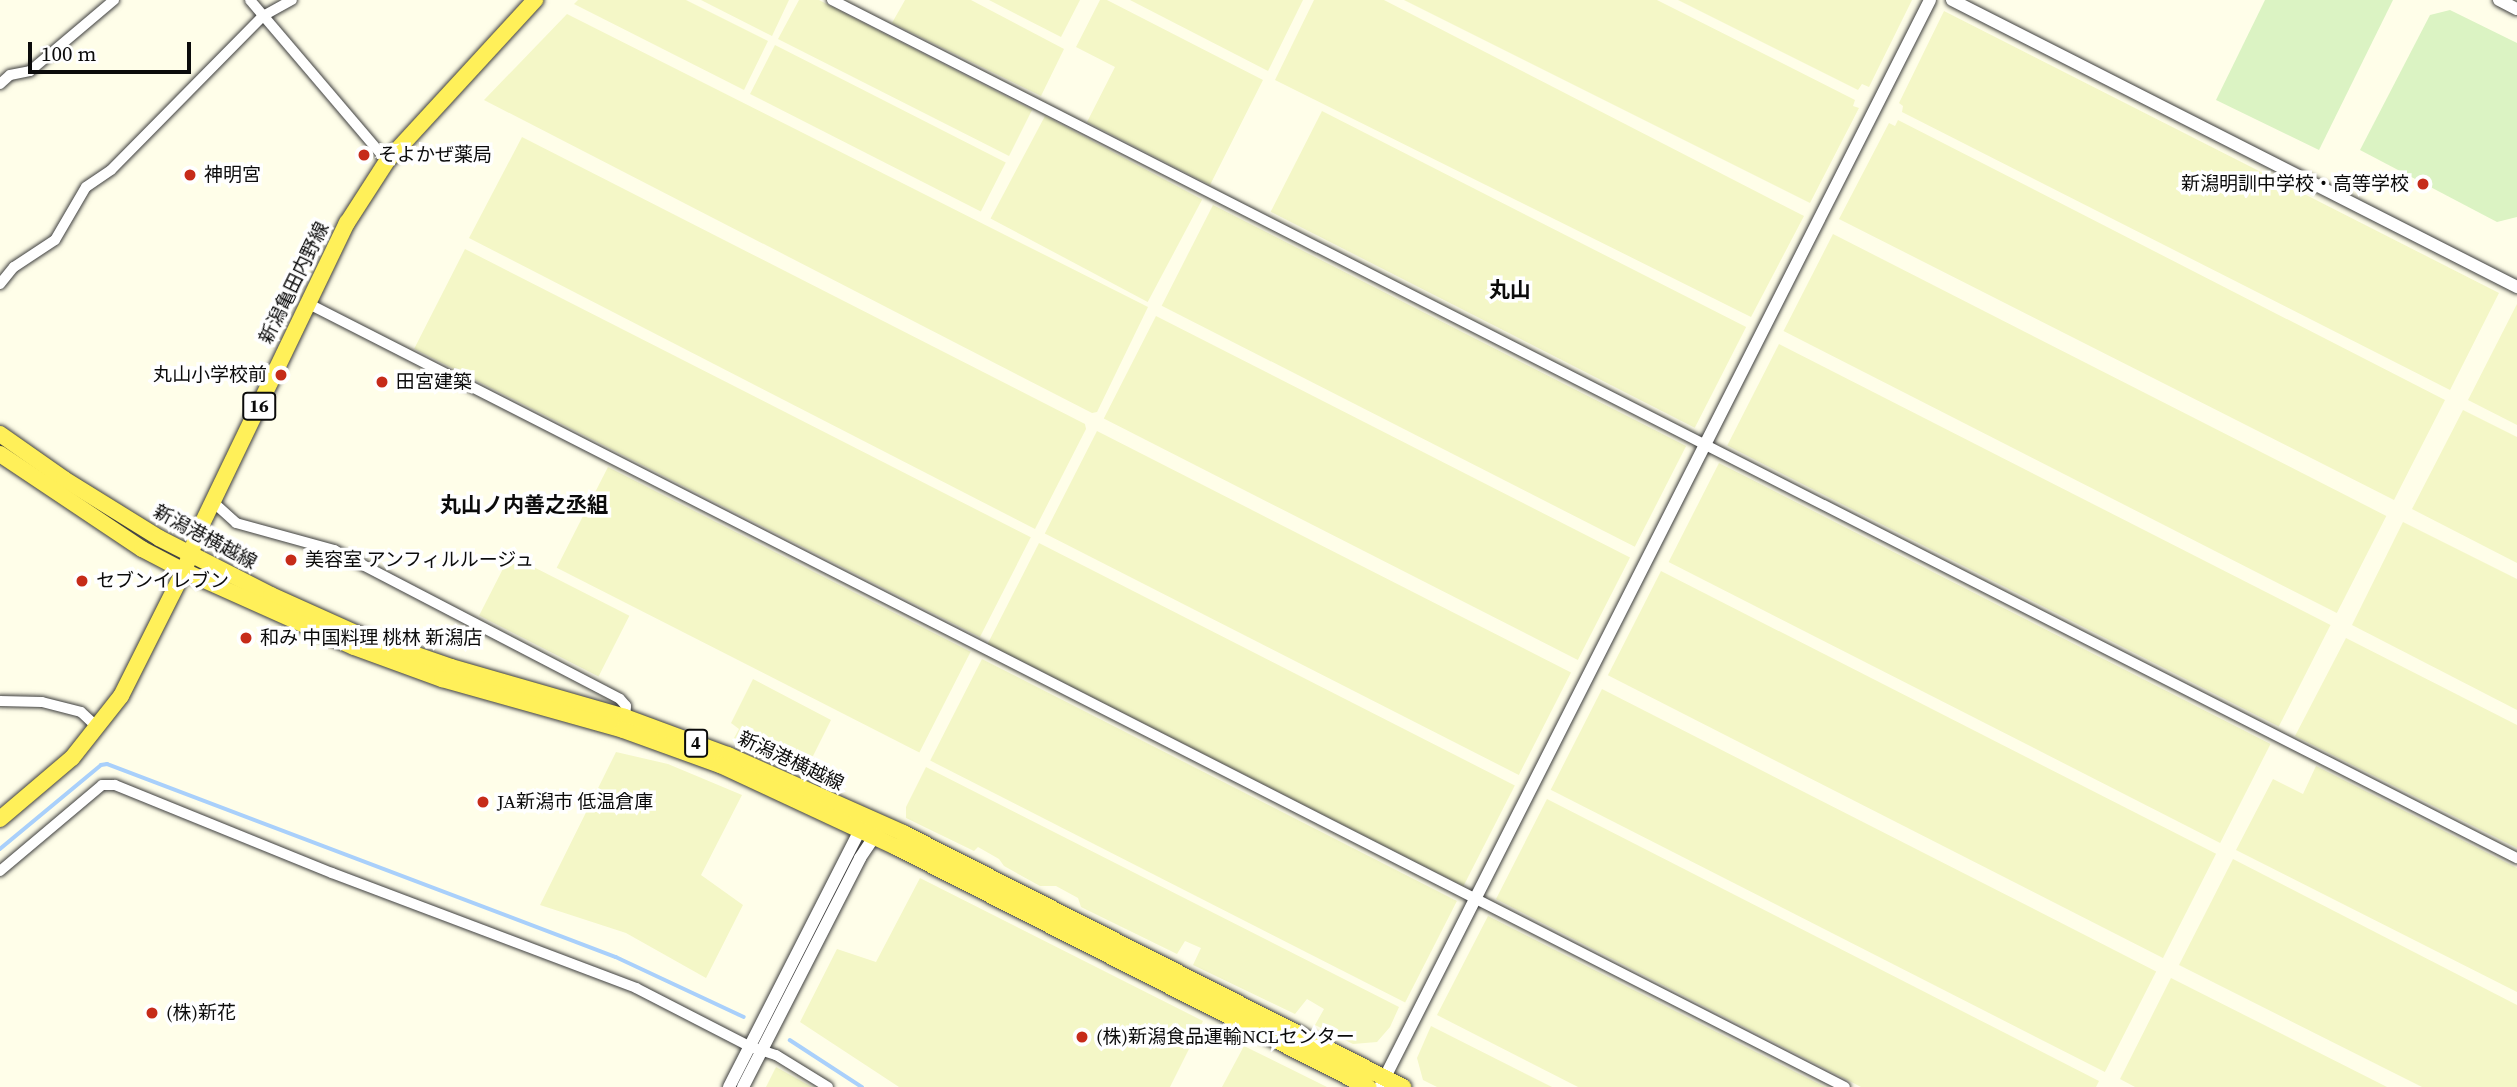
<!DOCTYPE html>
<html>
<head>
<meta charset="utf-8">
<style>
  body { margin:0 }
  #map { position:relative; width:2517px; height:1087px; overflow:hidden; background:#fffee9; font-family:"Source Serif 4","Noto Sans JP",serif }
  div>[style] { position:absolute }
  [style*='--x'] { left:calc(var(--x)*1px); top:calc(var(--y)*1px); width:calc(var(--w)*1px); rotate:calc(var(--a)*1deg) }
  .farmland>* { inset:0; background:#f4f7c7; transform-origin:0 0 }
  .pitch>* { inset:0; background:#dbf3c3 }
  .stream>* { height:3.5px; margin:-1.75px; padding:0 1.75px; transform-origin:1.75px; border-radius:1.75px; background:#a9d0fb }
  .roads { filter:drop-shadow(0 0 2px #3e3e3e) drop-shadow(0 0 2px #3e3e3e) }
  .minor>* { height:10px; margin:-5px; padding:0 5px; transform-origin:5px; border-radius:5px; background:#fff }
  .tertiary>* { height:12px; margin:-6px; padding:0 6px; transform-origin:6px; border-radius:6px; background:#fff }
  .primary>* { height:16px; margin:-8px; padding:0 8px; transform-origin:8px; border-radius:8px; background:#fff059 }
  .dots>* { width:19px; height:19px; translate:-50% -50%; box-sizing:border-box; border:4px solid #fff; border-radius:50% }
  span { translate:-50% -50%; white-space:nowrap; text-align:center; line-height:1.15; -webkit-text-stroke:7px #fff; paint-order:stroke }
  .shield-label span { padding:2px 5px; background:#fff; border:2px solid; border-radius:5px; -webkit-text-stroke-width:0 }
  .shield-label { font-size:18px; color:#0b0b0b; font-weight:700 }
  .poi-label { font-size:19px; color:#0b0b0b }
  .left { translate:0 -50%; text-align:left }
  .right { translate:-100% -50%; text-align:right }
  .street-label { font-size:19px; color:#0b0b0b }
  .neighbourhood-label { font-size:21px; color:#0b0b0b; font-weight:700 }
  .scale { position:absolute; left:28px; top:42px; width:163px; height:32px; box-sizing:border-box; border:4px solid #0b0b0b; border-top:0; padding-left:9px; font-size:21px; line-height:24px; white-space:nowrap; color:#0b0b0b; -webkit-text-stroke:5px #fff; paint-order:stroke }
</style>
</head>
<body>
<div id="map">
  <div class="farmland">
    <div style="clip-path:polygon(578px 0,686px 0,768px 41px,744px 90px,574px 4px)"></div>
    <div style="clip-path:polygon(701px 0,789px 0,772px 36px)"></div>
    <div style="clip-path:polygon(799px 0,819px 0,1032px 110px,1009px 156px,778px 39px)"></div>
    <div style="clip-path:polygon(905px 0,971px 0,1064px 49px,1041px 96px,892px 23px)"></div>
    <div style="clip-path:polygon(989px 0,1080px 0,1061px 37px)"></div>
    <div style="clip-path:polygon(1100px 0,1107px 0,1263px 80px,1210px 185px,1087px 122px,1115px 67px,1076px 47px)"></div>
    <div style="clip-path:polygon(1130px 0,1303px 0,1268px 71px)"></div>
    <div style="clip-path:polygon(1314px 0,1384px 0,1804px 216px,1751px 317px,1275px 80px)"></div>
    <div style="clip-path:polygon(1404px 0,1657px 0,1855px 100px,1853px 106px,1859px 108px,1810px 203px)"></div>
    <div style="clip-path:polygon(1678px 0,1912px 0,1869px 87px,1862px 84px,1858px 90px)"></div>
    <div style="clip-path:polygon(1944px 11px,2499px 293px,2450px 390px,1902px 112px,1903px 106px,1899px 103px)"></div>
    <div style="clip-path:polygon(567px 14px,1148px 307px,1097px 412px,1092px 413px,484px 100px)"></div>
    <div style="left:775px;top:45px;width:259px;height:55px;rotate:27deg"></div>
    <div style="left:1322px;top:111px;width:476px;height:113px;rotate:27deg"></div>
    <div style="left:1045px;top:116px;width:178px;height:116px;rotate:28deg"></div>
    <div style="clip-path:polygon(1898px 120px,2445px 400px,2394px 500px,1839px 219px,1889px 123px,1895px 126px)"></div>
    <div style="clip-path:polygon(522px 137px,1085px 424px,1086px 429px,1035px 529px,469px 238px)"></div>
    <div style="left:1213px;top:205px;width:531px;height:113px;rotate:27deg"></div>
    <div style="left:1833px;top:234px;width:621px;height:109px;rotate:27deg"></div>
    <div style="left:465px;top:249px;width:635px;height:112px;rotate:27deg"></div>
    <div style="clip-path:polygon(2517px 304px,2517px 425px,2468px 400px)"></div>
    <div style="left:1156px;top:316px;width:532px;height:115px;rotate:27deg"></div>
    <div style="left:1779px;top:344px;width:619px;height:114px;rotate:27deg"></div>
    <div style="clip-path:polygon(2463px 410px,2517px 437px,2517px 563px,2412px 509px)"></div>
    <div style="left:1097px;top:431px;width:532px;height:115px;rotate:27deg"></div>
    <div style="left:1719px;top:463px;width:619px;height:111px;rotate:27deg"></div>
    <div style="left:608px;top:467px;width:407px;height:113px;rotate:27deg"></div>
    <div style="clip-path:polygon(2403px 522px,2517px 579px,2517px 710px,2352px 625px)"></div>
    <div style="left:1039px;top:543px;width:534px;height:113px;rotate:27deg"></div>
    <div style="left:510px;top:555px;width:134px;height:68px;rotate:27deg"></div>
    <div style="left:1661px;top:571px;width:623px;height:117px;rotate:27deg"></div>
    <div style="clip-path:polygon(2346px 638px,2517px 725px,2517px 848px,2295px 736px)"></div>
    <div style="left:982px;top:659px;width:533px;height:114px;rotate:27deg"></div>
    <div style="clip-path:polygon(753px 679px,831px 720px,806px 770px,734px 738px,739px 729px,731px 723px)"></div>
    <div style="left:1602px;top:689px;width:622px;height:113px;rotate:27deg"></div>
    <div style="clip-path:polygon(616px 752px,668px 764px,742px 795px,701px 875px,743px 905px,706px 978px,626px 933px,540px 905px)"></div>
    <div style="clip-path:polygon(2316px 766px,2517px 868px,2517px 992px,2236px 850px,2273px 779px,2303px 794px)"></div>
    <div style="clip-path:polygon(926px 767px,1399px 1007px,1390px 1027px,1377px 1042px,1353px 1044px,1315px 1025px,1324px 1009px,1307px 999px,1295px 1014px,1193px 965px,1201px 948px,1185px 941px,1177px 954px,1081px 907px,1078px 898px,1056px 886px,1040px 886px,1004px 866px,999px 859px,978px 847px,974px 851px,906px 818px,906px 807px)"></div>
    <div style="clip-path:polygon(1547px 799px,2099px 1081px,2096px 1087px,1861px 1087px,1496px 899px)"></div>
    <div style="clip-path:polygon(2233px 859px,2517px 1005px,2517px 1087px,2422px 1087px,2179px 965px)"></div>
    <div style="clip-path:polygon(920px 878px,1203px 1021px,1170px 1087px,899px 1087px,800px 1022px,837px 949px,876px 962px)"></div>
    <div style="clip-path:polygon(1488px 916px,1825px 1087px,1578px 1087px,1437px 1015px)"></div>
    <div style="clip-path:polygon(2171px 978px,2387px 1087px,2135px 1087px,2120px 1079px)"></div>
    <div style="clip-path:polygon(1431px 1026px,1552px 1087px,1437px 1087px,1423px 1080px,1417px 1058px)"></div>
    <div style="clip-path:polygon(1244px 1046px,1327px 1087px,1222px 1087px)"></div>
    <div style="clip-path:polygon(776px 1067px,812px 1087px,766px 1087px)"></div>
  </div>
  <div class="pitch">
    <div style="clip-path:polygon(2265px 0,2393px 0,2319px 150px,2216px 100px)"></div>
    <div style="clip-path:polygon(2450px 10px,2517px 43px,2517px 217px,2497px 222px,2360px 150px,2430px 15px)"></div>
  </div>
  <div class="stream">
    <div style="--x:0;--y:849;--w:131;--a:-39.7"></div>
    <div style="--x:101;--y:765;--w:6;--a:-9"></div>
    <div style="--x:107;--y:764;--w:544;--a:20.77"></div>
    <div style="--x:616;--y:957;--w:141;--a:25.1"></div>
    <div style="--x:790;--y:1040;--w:86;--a:33.1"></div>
  </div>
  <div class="roads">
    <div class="minor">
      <div style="--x:250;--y:0;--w:211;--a:49.6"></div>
      <div style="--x:832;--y:0;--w:1891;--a:26.99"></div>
      <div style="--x:0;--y:84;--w:13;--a:-42"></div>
      <div style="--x:10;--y:75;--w:20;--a:-11"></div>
      <div style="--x:30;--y:71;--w:110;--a:-40.2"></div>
      <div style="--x:0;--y:284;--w:22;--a:-51"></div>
      <div style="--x:14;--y:267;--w:49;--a:-33.4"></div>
      <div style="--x:55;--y:240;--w:61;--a:-59.7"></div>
      <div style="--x:86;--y:187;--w:30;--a:-34"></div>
      <div style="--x:111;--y:170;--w:216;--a:-45.4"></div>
      <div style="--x:263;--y:16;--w:33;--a:-29"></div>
      <div style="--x:307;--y:303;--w:1726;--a:27.01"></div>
      <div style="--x:213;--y:502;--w:31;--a:42"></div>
      <div style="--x:236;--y:523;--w:102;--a:15.4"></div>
      <div style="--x:334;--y:550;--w:322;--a:27.5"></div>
      <div style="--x:620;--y:699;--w:9;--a:49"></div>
      <div style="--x:626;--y:706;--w:11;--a:95"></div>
      <div style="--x:0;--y:701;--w:42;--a:1.4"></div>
      <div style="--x:42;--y:702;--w:40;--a:14.4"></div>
      <div style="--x:81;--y:712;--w:22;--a:43"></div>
      <div style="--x:0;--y:871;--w:133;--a:-40.1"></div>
      <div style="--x:102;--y:785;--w:13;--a:0"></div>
      <div style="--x:115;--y:785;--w:234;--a:22.1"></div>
      <div style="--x:332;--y:873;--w:325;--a:20.7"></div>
      <div style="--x:636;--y:988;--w:129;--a:27.2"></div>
      <div style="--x:751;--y:1047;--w:26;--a:18"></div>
      <div style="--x:776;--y:1055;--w:61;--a:31.6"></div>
    </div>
    <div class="tertiary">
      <div style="--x:1952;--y:0;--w:634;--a:26.93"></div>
      <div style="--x:2499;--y:0;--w:20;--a:27"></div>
      <div style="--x:729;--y:1087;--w:297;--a:-63"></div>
      <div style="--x:743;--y:1087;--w:257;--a:-62.9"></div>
      <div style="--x:860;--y:858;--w:32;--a:-56"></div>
      <div style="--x:1380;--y:1087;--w:1218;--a:-63.16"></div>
    </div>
    <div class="primary">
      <div style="--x:0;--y:434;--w:78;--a:35.1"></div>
      <div style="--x:64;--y:479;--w:112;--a:31.8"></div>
      <div style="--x:159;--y:538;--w:126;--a:27"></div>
      <div style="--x:271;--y:595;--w:100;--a:24.3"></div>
      <div style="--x:362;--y:636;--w:94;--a:19.2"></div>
      <div style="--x:451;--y:667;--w:181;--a:16"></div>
      <div style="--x:625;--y:717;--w:110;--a:20.3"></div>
      <div style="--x:728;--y:755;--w:192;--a:24"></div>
      <div style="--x:903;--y:833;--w:561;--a:26.93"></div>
      <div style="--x:0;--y:454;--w:171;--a:33.8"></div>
      <div style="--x:142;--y:549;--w:47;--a:27.6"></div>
      <div style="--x:184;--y:571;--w:186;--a:24.1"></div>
      <div style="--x:354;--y:647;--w:94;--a:20"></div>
      <div style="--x:442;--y:679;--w:188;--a:15.7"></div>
      <div style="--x:623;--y:730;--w:103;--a:19.8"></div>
      <div style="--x:720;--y:765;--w:194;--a:25"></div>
      <div style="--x:896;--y:847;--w:530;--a:26.95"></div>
      <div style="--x:0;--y:819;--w:94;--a:-40.3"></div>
      <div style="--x:72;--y:758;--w:79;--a:-51.7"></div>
      <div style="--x:121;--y:696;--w:140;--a:-63.3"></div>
      <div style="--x:184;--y:571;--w:46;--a:-69.6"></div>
      <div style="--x:200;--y:528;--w:339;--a:-64.3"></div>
      <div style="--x:347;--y:223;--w:74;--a:-57.2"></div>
      <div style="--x:387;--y:161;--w:219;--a:-47.4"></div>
    </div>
  </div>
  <div class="dots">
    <div style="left:364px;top:155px;background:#c62b19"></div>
    <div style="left:190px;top:175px;background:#c62b19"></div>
    <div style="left:2423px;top:184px;background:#c62b19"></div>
    <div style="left:281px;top:375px;background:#c62b19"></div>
    <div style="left:382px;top:382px;background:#c62b19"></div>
    <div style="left:291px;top:560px;background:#c62b19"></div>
    <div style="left:82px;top:581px;background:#c62b19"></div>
    <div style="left:246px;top:638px;background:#c62b19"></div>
    <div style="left:483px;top:802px;background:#c62b19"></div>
    <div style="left:152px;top:1013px;background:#c62b19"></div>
    <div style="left:1082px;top:1037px;background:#c62b19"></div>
  </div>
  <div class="shield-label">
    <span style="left:259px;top:406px">16</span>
    <span style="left:696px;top:743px">4</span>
  </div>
  <div class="poi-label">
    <span class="left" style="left:378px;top:155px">そよかぜ薬局</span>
    <span class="left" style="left:204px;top:175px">神明宮</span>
    <span class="right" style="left:2409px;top:184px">新潟明訓中学校・高等学校</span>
    <span class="right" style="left:267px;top:375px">丸山小学校前</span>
    <span class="left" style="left:396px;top:382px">田宮建築</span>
    <span class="left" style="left:305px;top:560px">美容室 アンフィルルージュ</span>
    <span class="left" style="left:96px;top:581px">セブンイレブン</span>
    <span class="left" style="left:260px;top:638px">和み 中国料理 桃林 新潟店</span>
    <span class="left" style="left:497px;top:802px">JA新潟市 低温倉庫</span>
    <span class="left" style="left:166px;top:1013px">(株)新花</span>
    <span class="left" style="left:1096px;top:1037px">(株)新潟食品運輸NCLセンター</span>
  </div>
  <div class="street-label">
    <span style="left:294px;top:283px;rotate:-64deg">新潟亀田内野線</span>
    <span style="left:205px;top:537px;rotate:28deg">新潟港横越線</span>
    <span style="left:791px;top:761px;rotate:25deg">新潟港横越線</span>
  </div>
  <div class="neighbourhood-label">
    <span style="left:1510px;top:290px">丸山</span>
    <span style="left:524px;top:505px">丸山ノ内善之丞組</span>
  </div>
  <div class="scale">100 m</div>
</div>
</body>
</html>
